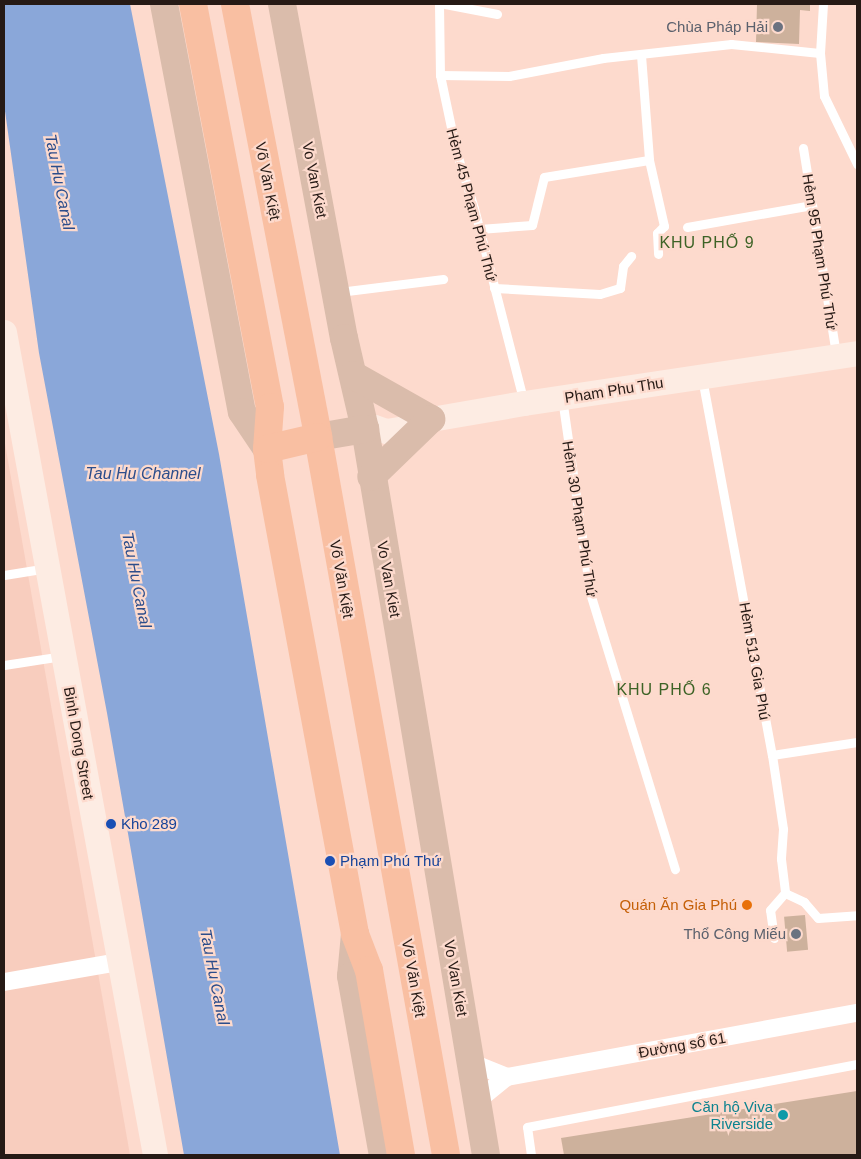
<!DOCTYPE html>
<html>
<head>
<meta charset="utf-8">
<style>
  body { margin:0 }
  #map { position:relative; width:861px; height:1159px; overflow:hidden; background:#fddacd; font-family:Helvetica,sans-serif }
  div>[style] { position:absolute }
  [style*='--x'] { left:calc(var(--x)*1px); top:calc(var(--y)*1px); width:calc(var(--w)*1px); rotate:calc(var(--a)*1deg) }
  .built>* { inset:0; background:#f8cdbe }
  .water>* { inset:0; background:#8aa7d9 }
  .building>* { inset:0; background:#cdb19c; transform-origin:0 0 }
  .lane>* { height:9px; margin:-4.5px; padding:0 4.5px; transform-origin:4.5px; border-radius:4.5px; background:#fff }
  .street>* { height:18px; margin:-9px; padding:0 9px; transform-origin:9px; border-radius:9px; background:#fff }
  .secondary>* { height:25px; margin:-12.5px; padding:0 12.5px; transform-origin:12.5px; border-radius:12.5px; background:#fdece3 }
  .primary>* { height:28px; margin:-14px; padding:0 14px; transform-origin:14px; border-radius:14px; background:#dabcab }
  .highway>* { height:28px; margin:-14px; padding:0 14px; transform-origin:14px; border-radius:14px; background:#f9bfa2 }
  .dots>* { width:14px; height:14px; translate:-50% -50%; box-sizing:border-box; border:2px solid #fddacd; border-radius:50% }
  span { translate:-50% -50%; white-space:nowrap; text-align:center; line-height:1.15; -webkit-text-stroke:4.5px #fddacd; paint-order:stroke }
  .worship-label { font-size:15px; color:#5b616d }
  .right { translate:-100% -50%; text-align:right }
  .street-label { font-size:15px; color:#261a15 }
  .transit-label { font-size:15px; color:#164399 }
  .left { translate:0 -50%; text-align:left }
  .food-label { font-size:15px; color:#c56008 }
  .culture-label { font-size:15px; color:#0d838f }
  .water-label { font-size:16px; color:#2c4d8b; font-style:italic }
  .neighbourhood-label { font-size:16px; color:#3d6326; letter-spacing:1px }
  .frame { position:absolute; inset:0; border:5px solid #261a15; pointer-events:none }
</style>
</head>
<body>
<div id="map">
  <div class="built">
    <div style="clip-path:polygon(4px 438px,130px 1155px,4px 1155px)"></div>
  </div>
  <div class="water">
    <div style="clip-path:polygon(4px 4px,130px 4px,219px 454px,340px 1155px,184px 1155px,107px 713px,39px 353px,4px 104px)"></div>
  </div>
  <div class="building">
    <div style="clip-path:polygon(757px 4px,810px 4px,810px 11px,800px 10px,799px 44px,756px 42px)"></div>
    <div style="left:805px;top:915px;width:35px;height:21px;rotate:85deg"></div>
    <div style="clip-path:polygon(857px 1091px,857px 1155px,564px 1155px,561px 1138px)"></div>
  </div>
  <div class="lane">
    <div style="--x:439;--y:4;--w:71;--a:89.2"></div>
    <div style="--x:440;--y:75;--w:78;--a:78.1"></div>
    <div style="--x:456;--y:151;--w:60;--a:72.5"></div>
    <div style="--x:474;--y:208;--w:201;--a:75.6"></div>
    <div style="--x:445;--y:4;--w:53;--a:10.9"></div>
    <div style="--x:823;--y:4;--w:49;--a:93.5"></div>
    <div style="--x:820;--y:53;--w:43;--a:84.7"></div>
    <div style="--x:824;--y:96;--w:76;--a:64.1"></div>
    <div style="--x:641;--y:55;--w:105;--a:85.6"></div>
    <div style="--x:649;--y:160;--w:68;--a:77.2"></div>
    <div style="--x:664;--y:226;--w:10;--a:135"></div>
    <div style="--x:657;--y:233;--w:21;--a:87"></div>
    <div style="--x:440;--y:75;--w:69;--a:0.8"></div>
    <div style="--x:509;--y:76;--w:96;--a:-10.8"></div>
    <div style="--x:603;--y:58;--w:129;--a:-6.2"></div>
    <div style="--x:731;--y:44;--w:89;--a:5.8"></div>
    <div style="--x:803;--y:148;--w:209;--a:80.9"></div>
    <div style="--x:687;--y:227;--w:127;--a:-10"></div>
    <div style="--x:479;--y:229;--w:53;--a:-4.3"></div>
    <div style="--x:532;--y:225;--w:49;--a:-76"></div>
    <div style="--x:544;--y:177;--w:106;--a:-9.2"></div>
    <div style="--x:494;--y:288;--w:106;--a:3.2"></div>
    <div style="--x:600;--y:294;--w:21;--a:-17"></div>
    <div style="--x:620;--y:288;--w:22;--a:-82"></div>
    <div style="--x:623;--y:266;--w:13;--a:-51"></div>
    <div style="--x:339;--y:292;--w:105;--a:-7.1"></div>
    <div style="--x:702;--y:378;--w:383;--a:79.5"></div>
    <div style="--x:772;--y:755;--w:75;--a:81.5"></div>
    <div style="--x:783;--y:829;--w:30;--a:94"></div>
    <div style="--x:781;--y:859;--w:34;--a:83"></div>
    <div style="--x:562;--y:398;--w:197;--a:81.8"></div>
    <div style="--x:590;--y:593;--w:289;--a:72.9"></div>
    <div style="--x:4;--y:575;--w:44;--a:-9.2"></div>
    <div style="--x:4;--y:665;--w:60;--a:-8.7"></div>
    <div style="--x:772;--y:755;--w:86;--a:-8.7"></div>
    <div style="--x:774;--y:938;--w:28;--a:-98"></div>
    <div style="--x:770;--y:910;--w:23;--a:-49"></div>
    <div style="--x:785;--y:893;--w:21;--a:25"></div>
    <div style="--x:804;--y:902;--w:21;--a:49"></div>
    <div style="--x:818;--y:918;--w:39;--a:-4"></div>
    <div style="--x:531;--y:1155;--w:28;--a:-98"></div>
    <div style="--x:527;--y:1127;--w:336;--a:-10.8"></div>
  </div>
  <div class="street">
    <div style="--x:4;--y:982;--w:117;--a:-9.9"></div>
    <div style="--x:470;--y:1062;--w:40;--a:22"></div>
    <div style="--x:477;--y:1101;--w:38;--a:-39"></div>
    <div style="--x:507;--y:1077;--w:356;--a:-10.4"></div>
  </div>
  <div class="secondary">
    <div style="--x:4;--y:332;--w:837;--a:79.6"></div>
    <div style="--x:365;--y:429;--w:9;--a:-13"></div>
    <div style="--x:374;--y:427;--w:13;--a:18"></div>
    <div style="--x:386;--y:431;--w:33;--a:-9"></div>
    <div style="--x:419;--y:426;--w:14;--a:-30"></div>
    <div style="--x:431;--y:419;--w:94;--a:-9.8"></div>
    <div style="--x:524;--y:403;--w:337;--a:-8.5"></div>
  </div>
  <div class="primary">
    <div style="--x:164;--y:4;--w:415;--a:79.2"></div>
    <div style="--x:242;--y:412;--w:45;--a:56"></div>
    <div style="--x:282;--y:4;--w:340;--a:79.5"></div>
    <div style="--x:344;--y:338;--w:93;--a:77"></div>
    <div style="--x:365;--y:429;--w:736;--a:80.54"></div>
    <div style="--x:353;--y:375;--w:90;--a:29.4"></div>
    <div style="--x:431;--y:419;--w:83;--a:136"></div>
    <div style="--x:318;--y:437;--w:48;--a:-9.7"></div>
    <div style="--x:355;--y:934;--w:42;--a:95.4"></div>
    <div style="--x:351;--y:976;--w:182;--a:79.9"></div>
  </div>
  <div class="highway">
    <div style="--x:193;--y:4;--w:410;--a:79.2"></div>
    <div style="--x:270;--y:407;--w:42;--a:94.1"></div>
    <div style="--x:267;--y:449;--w:26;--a:83"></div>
    <div style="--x:270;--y:475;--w:467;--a:79.5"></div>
    <div style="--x:355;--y:934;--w:39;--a:69"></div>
    <div style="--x:369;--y:970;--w:188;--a:80.2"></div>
    <div style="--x:235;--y:4;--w:441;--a:79.1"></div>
    <div style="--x:318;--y:437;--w:729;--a:79.89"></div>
    <div style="--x:267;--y:449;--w:52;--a:-13.2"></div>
  </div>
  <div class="dots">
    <div style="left:778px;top:27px;background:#6b7280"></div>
    <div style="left:111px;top:824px;background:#1a4fb4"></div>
    <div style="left:330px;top:861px;background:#1a4fb4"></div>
    <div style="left:747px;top:905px;background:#e8710a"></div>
    <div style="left:796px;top:934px;background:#6b7280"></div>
    <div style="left:783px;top:1115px;background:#0f9aa8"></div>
  </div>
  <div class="worship-label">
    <span class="right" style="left:768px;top:27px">Chùa Pháp Hải</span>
    <span class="right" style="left:786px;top:934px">Thổ Công Miếu</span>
  </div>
  <div class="street-label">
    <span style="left:315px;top:180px;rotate:79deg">Vo Van Kiet</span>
    <span style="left:268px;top:181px;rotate:79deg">Võ Văn Kiệt</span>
    <span style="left:472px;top:205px;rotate:75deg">Hẻm 45 Phạm Phú Thứ</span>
    <span style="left:820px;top:252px;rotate:81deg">Hẻm 95 Phạm Phú Thứ</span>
    <span style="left:614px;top:390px;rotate:-9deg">Pham Phu Thu</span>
    <span style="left:580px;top:519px;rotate:81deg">Hẻm 30 Phạm Phú Thứ</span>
    <span style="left:342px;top:579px;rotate:80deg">Võ Văn Kiệt</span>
    <span style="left:389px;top:579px;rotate:80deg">Vo Van Kiet</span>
    <span style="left:755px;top:661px;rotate:80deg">Hẻm 513 Gia Phú</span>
    <span style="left:79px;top:743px;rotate:80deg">Binh Dong Street</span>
    <span style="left:414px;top:978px;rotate:80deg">Võ Văn Kiệt</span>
    <span style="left:456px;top:978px;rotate:80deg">Vo Van Kiet</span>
    <span style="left:682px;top:1045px;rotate:-10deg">Đường số 61</span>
  </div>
  <div class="transit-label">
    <span class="left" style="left:121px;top:824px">Kho 289</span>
    <span class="left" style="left:340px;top:861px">Phạm Phú Thứ</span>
  </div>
  <div class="food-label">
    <span class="right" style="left:737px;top:905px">Quán Ăn Gia Phú</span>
  </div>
  <div class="culture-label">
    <span class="right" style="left:773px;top:1115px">Căn hộ Viva<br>Riverside</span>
  </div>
  <div class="water-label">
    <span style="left:59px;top:182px;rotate:79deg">Tau Hu Canal</span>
    <span style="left:143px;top:474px">Tau Hu Channel</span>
    <span style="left:136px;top:580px;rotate:79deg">Tau Hu Canal</span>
    <span style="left:214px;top:977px;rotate:79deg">Tau Hu Canal</span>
  </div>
  <div class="neighbourhood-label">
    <span style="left:707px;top:243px">KHU PHỐ 9</span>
    <span style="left:664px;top:690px">KHU PHỐ 6</span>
  </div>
  <div class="frame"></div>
</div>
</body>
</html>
